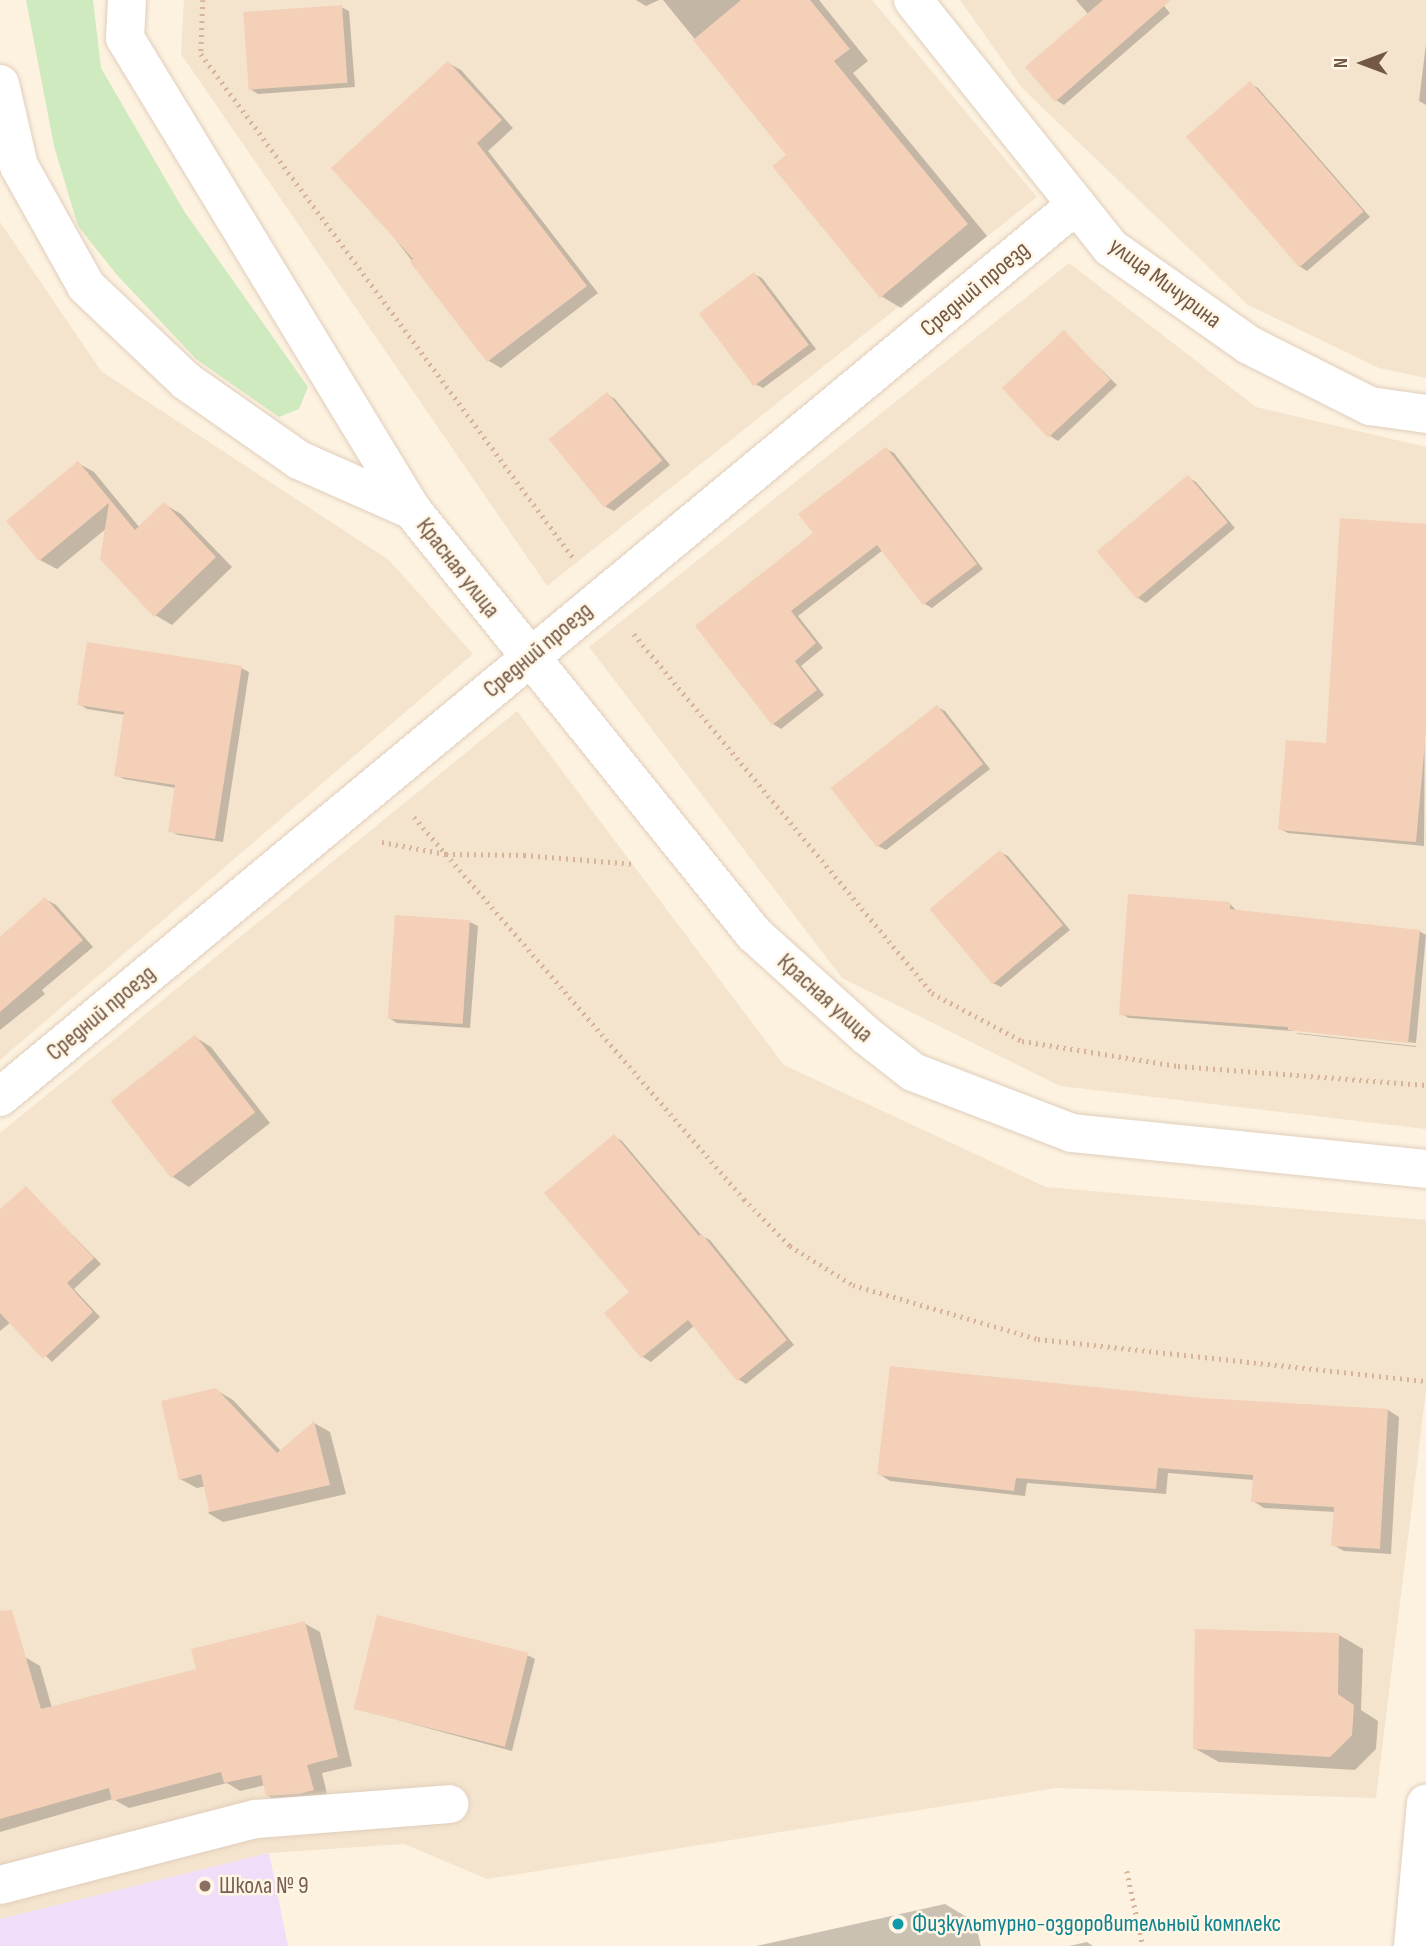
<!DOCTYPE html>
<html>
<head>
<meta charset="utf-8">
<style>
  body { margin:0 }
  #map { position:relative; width:1426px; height:1946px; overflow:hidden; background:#fdf2e0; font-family:"Sofia Sans Condensed",sans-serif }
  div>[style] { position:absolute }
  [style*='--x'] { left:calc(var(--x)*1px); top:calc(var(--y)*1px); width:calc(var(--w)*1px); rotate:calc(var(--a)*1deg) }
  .residential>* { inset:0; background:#f4e4ce }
  .education>* { inset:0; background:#efddf9 }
  .green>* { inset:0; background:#cfeabe }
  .shadow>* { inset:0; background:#0003 }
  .building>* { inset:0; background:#f3d0b7; transform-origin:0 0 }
  .path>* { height:4.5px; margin-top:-2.25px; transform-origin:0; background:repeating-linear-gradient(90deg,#d7b39a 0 2px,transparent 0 7px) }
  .roads { filter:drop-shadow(0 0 2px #e1cebc) drop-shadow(0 0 2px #e1cebc) }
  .minor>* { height:38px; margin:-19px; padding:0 19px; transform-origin:19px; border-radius:19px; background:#fff }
  .dots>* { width:19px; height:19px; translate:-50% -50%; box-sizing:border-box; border:4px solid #fff6e6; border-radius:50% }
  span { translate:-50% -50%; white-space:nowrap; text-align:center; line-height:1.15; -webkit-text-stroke:5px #fff6e6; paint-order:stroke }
  .street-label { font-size:24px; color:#735847 }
  .education-label { font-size:24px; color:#785e54 }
  .left { translate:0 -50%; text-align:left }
  .culture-label { font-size:24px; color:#0d838f }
  .north { position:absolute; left:1328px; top:28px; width:70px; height:70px; -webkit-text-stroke:5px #fff6e6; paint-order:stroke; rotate:270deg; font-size:19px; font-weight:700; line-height:28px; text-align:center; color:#735847 }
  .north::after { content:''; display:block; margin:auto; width:24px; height:32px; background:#735847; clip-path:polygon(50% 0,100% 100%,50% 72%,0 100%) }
</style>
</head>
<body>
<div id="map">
  <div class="residential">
    <div style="clip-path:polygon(184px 0,872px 0,1037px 197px,547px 586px,181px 54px)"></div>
    <div style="clip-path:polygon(960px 0,1426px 0,1426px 378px,1379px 368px,1248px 305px,1022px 88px)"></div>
    <div style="clip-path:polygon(0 222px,101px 371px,389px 560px,473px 654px,0 1060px)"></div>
    <div style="clip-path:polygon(1069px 263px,1256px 407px,1426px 447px,1426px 1129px,1060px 1086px,842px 978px,589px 647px)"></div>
    <div style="clip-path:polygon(517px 711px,784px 1065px,1046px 1187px,1426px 1220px,1426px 1391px,1376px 1798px,1057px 1788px,487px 1879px,404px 1844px,269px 1853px,0 1919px,0 1133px)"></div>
  </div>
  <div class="education">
    <div style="clip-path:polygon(269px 1853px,288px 1946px,0 1946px,0 1919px)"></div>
  </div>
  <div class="green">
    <div style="clip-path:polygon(26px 0,93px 0,101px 68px,184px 211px,308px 387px,299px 409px,279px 417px,196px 359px,117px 275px,78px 226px,54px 146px)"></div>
  </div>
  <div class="shadow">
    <div style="clip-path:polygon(636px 0,659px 0,646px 6px)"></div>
    <div style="clip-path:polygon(663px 0,819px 0,868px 61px,853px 73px,987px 236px,901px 308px,881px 296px,789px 155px)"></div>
    <div style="clip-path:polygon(1076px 0,1159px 0,1170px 13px,1064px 105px,1056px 100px,1089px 15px)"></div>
    <div style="clip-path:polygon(341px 7px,349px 11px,355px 87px,258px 94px,250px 89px)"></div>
    <div style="clip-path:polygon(1426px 44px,1426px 105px,1419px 101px)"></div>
    <div style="clip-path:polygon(448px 63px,461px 70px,513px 128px,488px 151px,598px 293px,501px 368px,489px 361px,386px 227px)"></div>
    <div style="clip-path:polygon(1251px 84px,1258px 88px,1370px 217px,1307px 271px,1299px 266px)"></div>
    <div style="clip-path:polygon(754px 274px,762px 278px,816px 349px,763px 388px,755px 384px)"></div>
    <div style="clip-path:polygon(1064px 333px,1117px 385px,1058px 441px,1050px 436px)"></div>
    <div style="clip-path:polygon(607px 394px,615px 399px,670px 465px,614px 511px,606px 507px)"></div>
    <div style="clip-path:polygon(886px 449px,894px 453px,983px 569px,932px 608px,925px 604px,883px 550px,798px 616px,823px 648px,801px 666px,824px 695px,781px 729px,773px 724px,697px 627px,815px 533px)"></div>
    <div style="clip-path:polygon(78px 463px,94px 472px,140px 528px,164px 504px,181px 514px,232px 567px,172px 625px,155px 615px,107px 528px,57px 569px,40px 560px)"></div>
    <div style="clip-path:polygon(1188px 477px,1196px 482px,1235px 528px,1146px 603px,1138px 598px)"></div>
    <div style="clip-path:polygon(1426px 526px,1424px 846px,1288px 833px,1280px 829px,1328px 745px)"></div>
    <div style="clip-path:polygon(241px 668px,249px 672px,223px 842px,178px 835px,170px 831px,176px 788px,124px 779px,116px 775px,125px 715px,87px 709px,79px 704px)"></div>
    <div style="clip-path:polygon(937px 707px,945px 711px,990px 769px,886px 850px,878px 846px)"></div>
    <div style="clip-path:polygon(1000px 852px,1008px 856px,1070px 930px,1001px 987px,993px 983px)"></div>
    <div style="clip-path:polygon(45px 899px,56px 905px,93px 947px,42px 990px,45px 994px,0 1030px,0 937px)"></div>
    <div style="clip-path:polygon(1230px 904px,1238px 912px,1419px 931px,1426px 935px,1416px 1043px,1291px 1029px,1293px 1031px,1129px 1018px,1121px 1014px)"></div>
    <div style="clip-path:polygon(470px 922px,478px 926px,470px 1028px,397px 1023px,389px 1018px)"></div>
    <div style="clip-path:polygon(1296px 1033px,1416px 1046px,1416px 1047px,1298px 1034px)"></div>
    <div style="clip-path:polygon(195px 1037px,211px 1047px,270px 1123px,189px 1187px,173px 1177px,113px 1101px)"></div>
    <div style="clip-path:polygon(614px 1136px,622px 1141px,702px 1236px,710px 1240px,794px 1345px,746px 1384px,738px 1379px,695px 1325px,651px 1362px,643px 1357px,606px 1313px,631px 1293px)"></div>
    <div style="clip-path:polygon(26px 1188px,101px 1264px,74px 1289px,100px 1317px,52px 1362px,11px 1322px,0 1331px,0 1212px)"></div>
    <div style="clip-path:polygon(216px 1390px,233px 1400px,281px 1451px,314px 1423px,330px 1432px,346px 1494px,223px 1522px,208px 1513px,211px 1510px,206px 1486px,197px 1488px,180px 1479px)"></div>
    <div style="clip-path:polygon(1202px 1400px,1388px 1410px,1399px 1417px,1391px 1554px,1344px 1551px,1333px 1545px,1335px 1512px,1264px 1508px,1253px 1501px,1254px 1480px,1168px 1473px,1166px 1494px,1027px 1483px,1025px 1496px,890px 1481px,879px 1474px)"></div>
    <div style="clip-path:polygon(304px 1623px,320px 1632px,352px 1766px,322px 1773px,328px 1798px,282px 1804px,267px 1795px,265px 1785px,240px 1791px,227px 1783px,129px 1808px,113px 1799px,0 1832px,0 1664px,25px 1657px,40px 1666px,52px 1708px,198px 1670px)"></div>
    <div style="clip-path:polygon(1197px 1630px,1339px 1635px,1363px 1649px,1361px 1710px,1378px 1721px,1376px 1749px,1355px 1770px,1219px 1762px,1194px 1748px)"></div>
    <div style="clip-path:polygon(527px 1655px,535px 1659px,512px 1751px,354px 1708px)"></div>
    <div style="clip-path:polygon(945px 1904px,975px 1922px,981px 1946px,756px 1946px)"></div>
    <div style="clip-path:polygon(1087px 1942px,1093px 1946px,1069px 1946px)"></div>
  </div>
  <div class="building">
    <div style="clip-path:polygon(741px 0,810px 0,850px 49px,834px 61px,968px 224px,880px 298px,772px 166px,786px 155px,693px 40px)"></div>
    <div style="clip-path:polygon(1103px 0,1171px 0,1055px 102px,1025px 67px)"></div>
    <div style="left:342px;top:5px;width:78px;height:99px;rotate:86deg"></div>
    <div style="clip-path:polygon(448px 61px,502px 120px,477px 143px,587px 286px,487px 362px,410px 262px,413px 259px,331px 168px)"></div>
    <div style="left:1250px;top:81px;width:173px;height:85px;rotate:49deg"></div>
    <div style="left:754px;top:272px;width:91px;height:69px;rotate:53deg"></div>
    <div style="left:1064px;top:330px;width:68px;height:85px;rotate:47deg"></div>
    <div style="left:607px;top:392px;width:88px;height:75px;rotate:51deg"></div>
    <div style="clip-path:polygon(886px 447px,977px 564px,923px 605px,877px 545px,791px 611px,816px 643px,795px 661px,817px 690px,772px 725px,695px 626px,813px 533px,798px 514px)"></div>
    <div style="clip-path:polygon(78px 461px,135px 530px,164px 502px,216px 557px,154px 617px,100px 559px,109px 503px,39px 561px,6px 521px)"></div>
    <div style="left:1188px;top:475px;width:62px;height:119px;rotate:50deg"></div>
    <div style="clip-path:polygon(1340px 518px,1426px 524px,1426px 731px,1416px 842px,1278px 830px,1286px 740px,1326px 743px)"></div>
    <div style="clip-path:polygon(87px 642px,242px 666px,215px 839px,168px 832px,175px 785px,114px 776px,124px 712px,77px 705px)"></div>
    <div style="left:937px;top:705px;width:75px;height:135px;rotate:52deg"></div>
    <div style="left:1000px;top:850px;width:98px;height:92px;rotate:50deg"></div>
    <div style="clip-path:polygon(1128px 894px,1230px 902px,1230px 909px,1420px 930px,1408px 1043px,1288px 1030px,1288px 1027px,1119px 1015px)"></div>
    <div style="clip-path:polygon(45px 897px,83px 940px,0 1012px,0 937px)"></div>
    <div style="left:395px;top:915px;width:75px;height:104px;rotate:4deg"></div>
    <div style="left:195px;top:1035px;width:98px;height:107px;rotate:52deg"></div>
    <div style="clip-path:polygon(614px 1134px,699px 1236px,702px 1234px,787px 1340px,737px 1381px,688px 1320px,641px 1358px,604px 1313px,629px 1292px,544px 1193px)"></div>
    <div style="clip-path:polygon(26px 1186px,94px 1258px,67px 1283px,93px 1312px,43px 1359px,0 1313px,0 1209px)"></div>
    <div style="clip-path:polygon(890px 1366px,1202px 1398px,1388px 1409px,1380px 1549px,1331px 1546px,1334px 1507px,1251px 1502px,1253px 1475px,1158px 1468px,1156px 1489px,1016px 1478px,1014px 1491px,877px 1475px)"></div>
    <div style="clip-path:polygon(216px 1388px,277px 1453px,314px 1421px,330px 1485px,205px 1513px,209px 1510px,201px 1474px,179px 1480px,161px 1401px)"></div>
    <div style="clip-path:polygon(12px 1610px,41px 1709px,196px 1669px,191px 1649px,305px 1621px,338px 1757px,307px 1765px,314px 1790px,299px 1794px,266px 1796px,261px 1775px,224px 1783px,221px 1772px,112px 1801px,109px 1788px,0 1819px,0 1611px)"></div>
    <div style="left:377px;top:1615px;width:156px;height:97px;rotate:14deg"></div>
    <div style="clip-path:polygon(1195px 1629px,1339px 1633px,1338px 1694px,1354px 1705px,1352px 1735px,1330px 1757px,1193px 1749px)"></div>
  </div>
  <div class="path">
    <div style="--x:203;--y:0;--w:54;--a:92.1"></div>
    <div style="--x:201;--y:54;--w:628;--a:53.55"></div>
    <div style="--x:634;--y:634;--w:467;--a:50.3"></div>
    <div style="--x:932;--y:993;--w:102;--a:28.1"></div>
    <div style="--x:1022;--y:1041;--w:158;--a:9.1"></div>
    <div style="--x:1178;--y:1066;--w:249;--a:4.4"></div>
    <div style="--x:414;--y:817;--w:505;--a:49.18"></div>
    <div style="--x:744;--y:1199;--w:66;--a:45.6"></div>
    <div style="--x:790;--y:1246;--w:74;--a:31.8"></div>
    <div style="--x:853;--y:1285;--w:193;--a:16.3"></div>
    <div style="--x:1038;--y:1339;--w:390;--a:6.2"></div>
    <div style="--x:382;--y:842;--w:65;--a:10.6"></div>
    <div style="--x:446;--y:854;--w:78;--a:0.7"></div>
    <div style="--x:524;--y:855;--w:111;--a:4.6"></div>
    <div style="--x:1127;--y:1871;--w:77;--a:78"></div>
  </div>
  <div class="roads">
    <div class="minor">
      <div style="--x:127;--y:0;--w:38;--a:93"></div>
      <div style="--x:125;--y:38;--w:552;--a:58.7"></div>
      <div style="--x:913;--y:0;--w:317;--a:51.4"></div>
      <div style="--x:1111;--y:248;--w:169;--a:35.1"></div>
      <div style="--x:1249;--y:345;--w:136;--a:26.8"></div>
      <div style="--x:1370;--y:406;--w:57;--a:8.1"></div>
      <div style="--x:0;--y:84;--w:84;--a:77"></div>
      <div style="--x:19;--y:166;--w:137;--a:60.8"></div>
      <div style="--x:86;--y:286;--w:138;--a:43.5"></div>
      <div style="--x:186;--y:381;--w:138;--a:35"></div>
      <div style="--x:299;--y:460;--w:124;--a:23.9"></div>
      <div style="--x:412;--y:510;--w:545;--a:51.11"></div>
      <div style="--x:754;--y:934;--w:152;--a:42.1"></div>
      <div style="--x:867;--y:1036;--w:58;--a:38"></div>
      <div style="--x:913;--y:1072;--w:170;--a:21"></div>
      <div style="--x:1072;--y:1133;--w:356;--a:5.8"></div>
      <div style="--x:0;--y:1097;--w:1398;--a:-39.66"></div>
      <div style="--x:0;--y:1885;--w:264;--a:-14.5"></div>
      <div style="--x:256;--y:1819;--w:194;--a:-4.4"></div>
      <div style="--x:1413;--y:1946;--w:143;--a:-84.8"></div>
    </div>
  </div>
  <div class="dots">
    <div style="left:205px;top:1886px;background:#8d6e63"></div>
    <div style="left:898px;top:1924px;background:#0f9aa8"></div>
  </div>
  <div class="street-label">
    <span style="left:1165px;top:283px;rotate:37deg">улица Мичурина</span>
    <span style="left:975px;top:289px;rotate:-40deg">Средний проезд</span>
    <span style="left:458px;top:568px;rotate:52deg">Красная улица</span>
    <span style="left:538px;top:650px;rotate:-40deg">Средний проезд</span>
    <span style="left:825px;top:998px;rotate:42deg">Красная улица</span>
    <span style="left:101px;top:1013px;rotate:-40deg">Средний проезд</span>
  </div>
  <div class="education-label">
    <span class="left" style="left:219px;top:1886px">Школа № 9</span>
  </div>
  <div class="culture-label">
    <span class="left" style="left:912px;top:1924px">Физкультурно-оздоровительный комплекс</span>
  </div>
  <div class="north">N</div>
</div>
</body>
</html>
